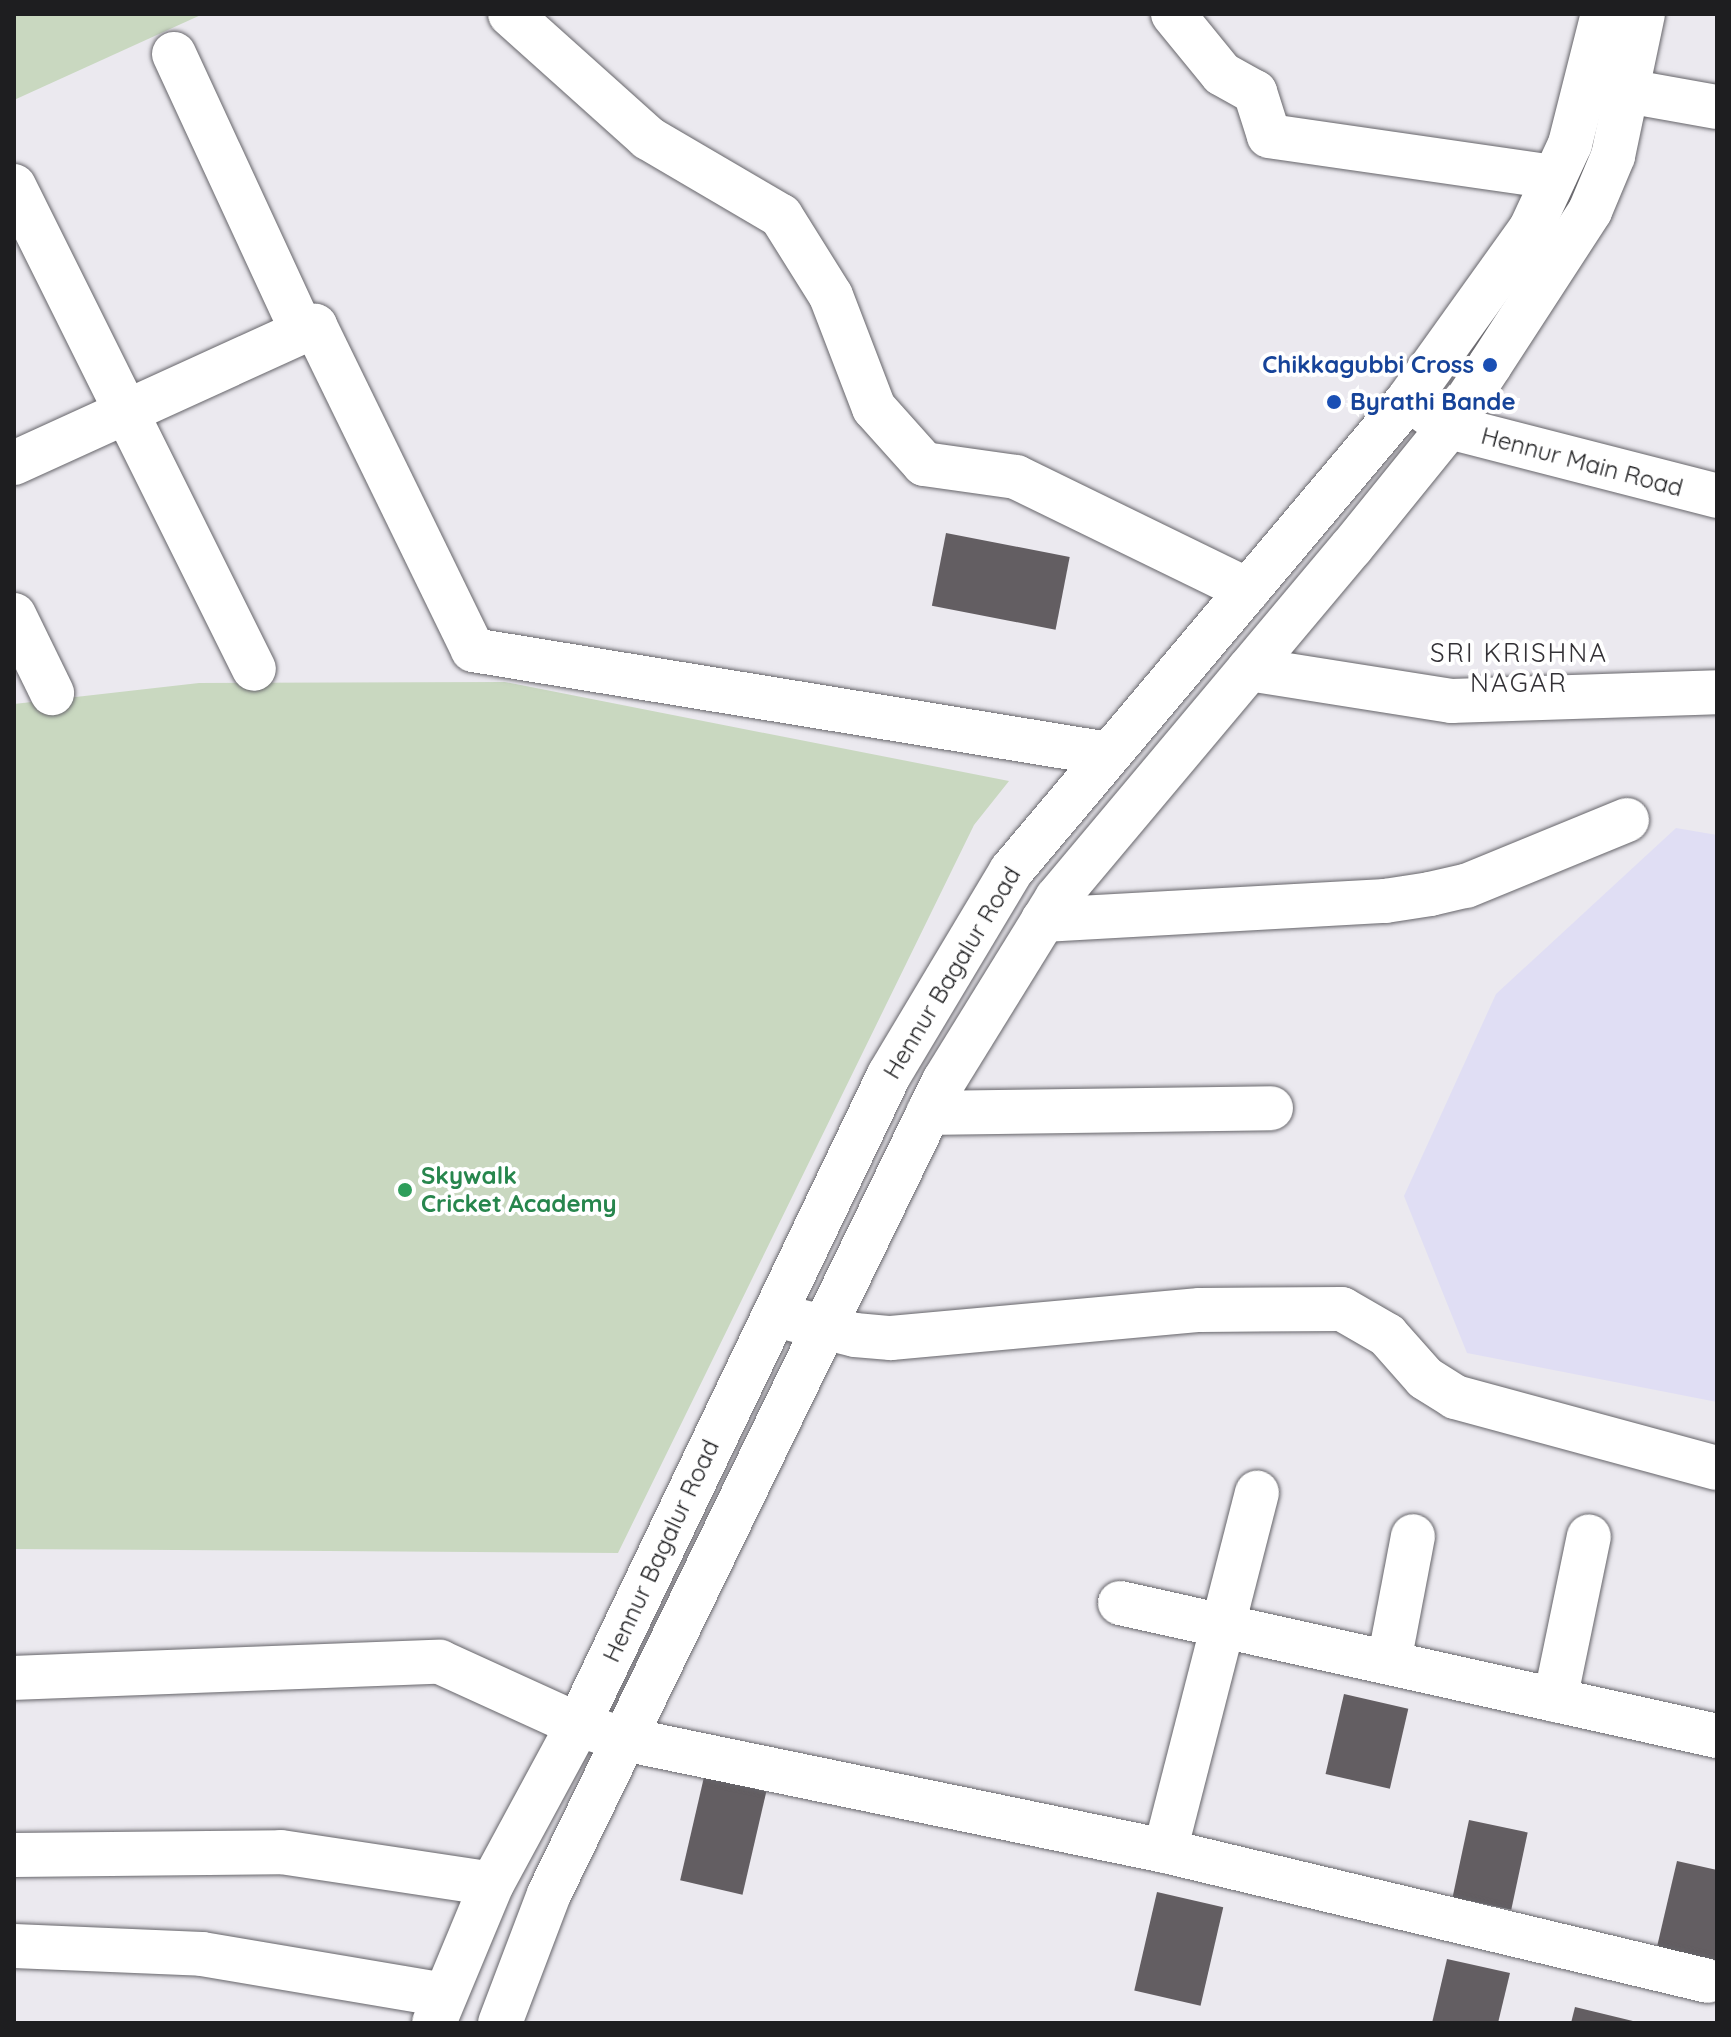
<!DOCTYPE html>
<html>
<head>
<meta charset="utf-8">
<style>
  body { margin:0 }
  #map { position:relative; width:1731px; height:2037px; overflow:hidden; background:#ebe9ef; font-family:Quicksand,sans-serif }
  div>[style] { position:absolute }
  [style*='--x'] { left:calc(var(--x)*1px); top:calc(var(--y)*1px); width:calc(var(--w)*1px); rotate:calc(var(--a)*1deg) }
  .industrial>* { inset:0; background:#e0def4 }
  .green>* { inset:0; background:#c9d8c0 }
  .building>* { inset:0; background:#635e62; transform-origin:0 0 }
  .roads { filter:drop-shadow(0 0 2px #66656a) drop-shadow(0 0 2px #66656a) }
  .minor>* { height:44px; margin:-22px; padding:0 22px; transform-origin:22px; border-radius:22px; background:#fff }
  .major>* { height:44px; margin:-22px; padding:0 22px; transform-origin:22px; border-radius:22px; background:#fff }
  .dots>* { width:22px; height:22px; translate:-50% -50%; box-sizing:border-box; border:4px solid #fff; border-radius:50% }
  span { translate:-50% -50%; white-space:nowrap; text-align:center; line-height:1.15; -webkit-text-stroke:8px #fff; paint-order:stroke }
  .transit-label { font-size:24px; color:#164399; font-weight:700 }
  .right { translate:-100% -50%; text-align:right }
  .left { translate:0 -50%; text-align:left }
  .street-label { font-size:24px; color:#1e1e20 }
  .leisure-label { font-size:24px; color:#27864d; font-weight:700 }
  .neighbourhood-label { font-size:26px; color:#333136; letter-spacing:2px }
  .frame { position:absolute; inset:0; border:16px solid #1e1e20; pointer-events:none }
</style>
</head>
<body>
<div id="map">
  <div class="industrial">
    <div style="clip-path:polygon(1676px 828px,1717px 835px,1717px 1402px,1467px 1353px,1404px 1196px,1496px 994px)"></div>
  </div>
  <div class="green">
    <div style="clip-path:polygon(14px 14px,203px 14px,14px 100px)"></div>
    <div style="clip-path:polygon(505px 682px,1009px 781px,974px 825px,618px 1553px,14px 1549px,14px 704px,199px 683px)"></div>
  </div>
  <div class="building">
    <div style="left:946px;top:533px;width:126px;height:74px;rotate:11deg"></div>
    <div style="left:1344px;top:1694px;width:66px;height:82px;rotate:13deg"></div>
    <div style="left:704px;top:1777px;width:64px;height:106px;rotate:13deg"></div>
    <div style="left:1469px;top:1820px;width:60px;height:79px;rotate:12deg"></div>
    <div style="clip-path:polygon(1677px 1861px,1717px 1870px,1717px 1965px,1656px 1951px)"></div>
    <div style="left:1157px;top:1892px;width:68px;height:101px;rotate:13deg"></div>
    <div style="clip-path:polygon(1447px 1959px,1510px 1973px,1498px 2023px,1432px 2023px)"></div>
    <div style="clip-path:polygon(1575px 2007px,1637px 2022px,1637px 2023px,1571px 2023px)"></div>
  </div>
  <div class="roads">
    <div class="minor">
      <div style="--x:510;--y:14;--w:186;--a:41.9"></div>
      <div style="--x:648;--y:138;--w:154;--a:30.4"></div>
      <div style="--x:781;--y:216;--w:94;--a:58"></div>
      <div style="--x:831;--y:296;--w:120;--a:69"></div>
      <div style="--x:874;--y:408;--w:75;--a:48.2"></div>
      <div style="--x:924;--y:464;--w:93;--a:8"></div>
      <div style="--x:1016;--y:477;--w:258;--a:26"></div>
      <div style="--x:1173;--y:14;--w:77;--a:50.8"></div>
      <div style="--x:1222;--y:74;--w:38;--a:29"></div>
      <div style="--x:1255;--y:92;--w:46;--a:72.3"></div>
      <div style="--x:1269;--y:136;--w:288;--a:8.2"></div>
      <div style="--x:174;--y:54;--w:305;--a:65.2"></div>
      <div style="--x:1627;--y:91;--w:91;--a:10.1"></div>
      <div style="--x:14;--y:186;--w:539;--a:63.58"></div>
      <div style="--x:14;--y:463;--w:331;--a:-24.5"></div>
      <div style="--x:315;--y:326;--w:360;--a:64"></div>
      <div style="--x:473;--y:650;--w:643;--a:9.3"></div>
      <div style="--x:14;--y:615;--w:87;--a:64"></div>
      <div style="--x:1249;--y:669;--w:205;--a:9"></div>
      <div style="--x:1451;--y:701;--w:266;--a:-1.9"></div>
      <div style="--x:1043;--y:920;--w:343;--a:-3.2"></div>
      <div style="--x:1385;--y:901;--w:46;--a:-8.8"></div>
      <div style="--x:1430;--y:894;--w:37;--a:-13"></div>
      <div style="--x:1466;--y:886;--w:174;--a:-22.3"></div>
      <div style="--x:928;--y:1113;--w:343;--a:-0.8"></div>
      <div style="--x:775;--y:1315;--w:82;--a:14"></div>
      <div style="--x:855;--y:1335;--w:36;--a:5"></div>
      <div style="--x:891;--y:1338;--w:310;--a:-5.2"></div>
      <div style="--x:1200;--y:1310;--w:142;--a:-0.4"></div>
      <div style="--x:1342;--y:1309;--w:52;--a:30"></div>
      <div style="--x:1387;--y:1335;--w:57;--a:48.5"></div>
      <div style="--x:1425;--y:1378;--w:36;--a:32"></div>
      <div style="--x:1455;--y:1397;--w:271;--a:15.2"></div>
      <div style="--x:1120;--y:1603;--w:612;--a:12.56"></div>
      <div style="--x:1389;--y:1662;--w:128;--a:-79.2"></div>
      <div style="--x:14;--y:1678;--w:426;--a:-2.2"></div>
      <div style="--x:440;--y:1662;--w:152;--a:24.5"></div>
      <div style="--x:578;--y:1725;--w:48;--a:16.9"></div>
      <div style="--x:624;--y:1739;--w:552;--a:11.7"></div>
      <div style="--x:1165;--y:1851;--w:558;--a:13.46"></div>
      <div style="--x:1555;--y:1700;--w:167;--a:-78.3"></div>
      <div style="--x:1165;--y:1851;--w:370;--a:-75.6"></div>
      <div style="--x:14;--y:1855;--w:267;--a:-0.6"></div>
      <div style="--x:281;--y:1852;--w:213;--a:8.6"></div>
      <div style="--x:14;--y:1946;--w:188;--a:2.4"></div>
      <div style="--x:202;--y:1954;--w:246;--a:9.6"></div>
    </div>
    <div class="major">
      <div style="--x:1428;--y:413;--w:25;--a:34"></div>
      <div style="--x:1449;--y:427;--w:277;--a:14.4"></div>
      <div style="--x:434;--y:2023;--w:151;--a:-67.4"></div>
      <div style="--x:492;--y:1884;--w:181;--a:-61.6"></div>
      <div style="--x:578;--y:1725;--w:721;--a:-64.43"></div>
      <div style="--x:889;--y:1075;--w:238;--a:-59.1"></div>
      <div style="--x:1011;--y:871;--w:616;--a:-49.87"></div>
      <div style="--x:1408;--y:400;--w:211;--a:-54.4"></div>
      <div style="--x:1531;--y:228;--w:93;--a:-65.1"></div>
      <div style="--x:1570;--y:144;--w:134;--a:-75.8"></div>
      <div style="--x:500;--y:2023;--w:138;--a:-69.2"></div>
      <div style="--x:549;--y:1894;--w:904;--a:-64.09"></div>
      <div style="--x:944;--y:1081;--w:215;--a:-58.3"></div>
      <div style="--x:1057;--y:898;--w:457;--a:-50"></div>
      <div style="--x:1351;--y:548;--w:156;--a:-51"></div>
      <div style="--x:1449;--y:427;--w:74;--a:-56.5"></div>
      <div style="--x:1490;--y:365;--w:184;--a:-57"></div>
      <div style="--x:1590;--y:211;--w:60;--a:-67.3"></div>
      <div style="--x:1613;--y:156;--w:145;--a:-78.1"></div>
    </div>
  </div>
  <div class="dots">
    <div style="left:1490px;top:365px;background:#1a4fb4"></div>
    <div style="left:1334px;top:402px;background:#1a4fb4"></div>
    <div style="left:405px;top:1190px;background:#2e9e5b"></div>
  </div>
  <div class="transit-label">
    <span class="right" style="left:1474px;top:365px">Chikkagubbi Cross</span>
    <span class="left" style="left:1350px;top:402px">Byrathi Bande</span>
  </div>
  <div class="street-label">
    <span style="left:1582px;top:462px;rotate:15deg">Hennur Main Road</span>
    <span style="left:952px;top:973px;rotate:-59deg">Hennur Bagalur Road</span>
    <span style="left:661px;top:1551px;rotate:-65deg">Hennur Bagalur Road</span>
  </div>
  <div class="leisure-label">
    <span class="left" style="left:421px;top:1190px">Skywalk<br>Cricket Academy</span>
  </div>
  <div class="neighbourhood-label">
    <span style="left:1519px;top:668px">SRI KRISHNA<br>NAGAR</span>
  </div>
  <div class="frame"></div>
</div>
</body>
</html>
